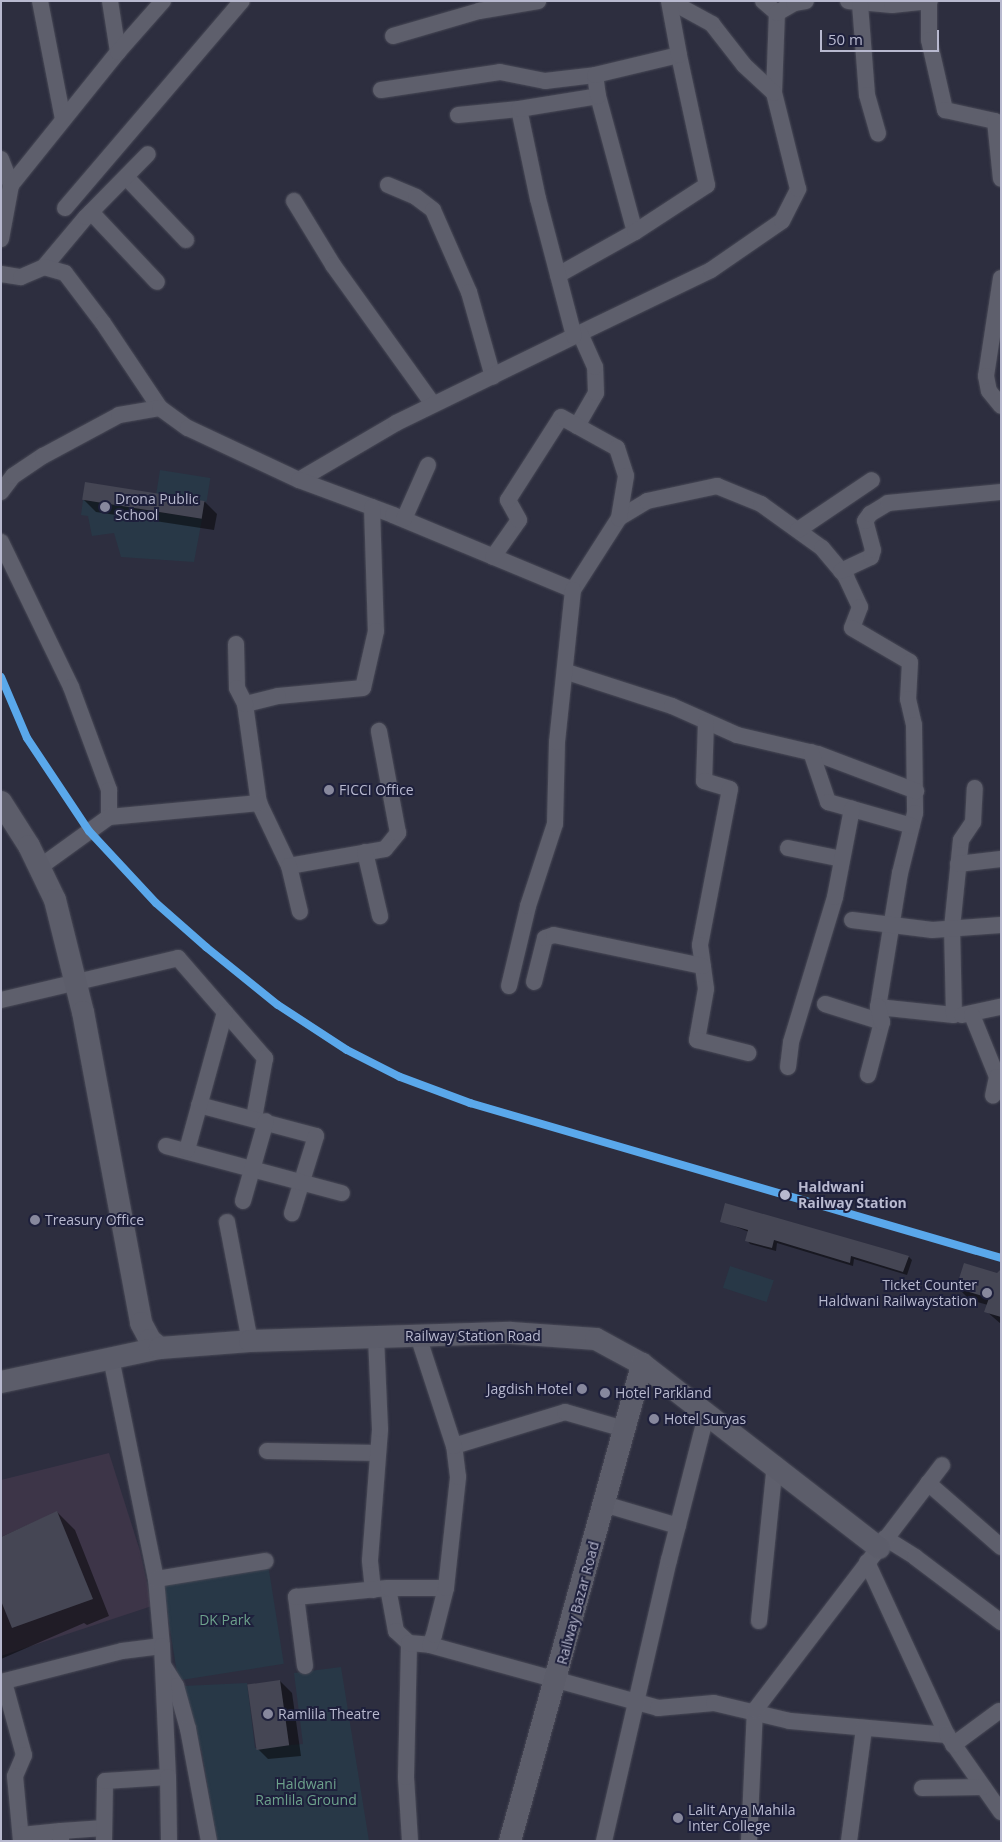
<!DOCTYPE html>
<html>
<head>
<meta charset="utf-8">
<style>
  body { margin:0 }
  #map { position:relative; width:1002px; height:1842px; overflow:hidden; background:#2d2e3f; font-family:"Open Sans",sans-serif }
  div>[style] { position:absolute }
  [style*='--x'] { left:calc(var(--x)*1px); top:calc(var(--y)*1px); width:calc(var(--w)*1px); rotate:calc(var(--a)*1deg) }
  .medical>* { inset:0; background:#3d3548 }
  .green>* { inset:0; background:#283847; transform-origin:0 0 }
  .shadow>* { inset:0; background:#0007 }
  .building>* { inset:0; background:#454654; transform-origin:0 0 }
  .roads { filter:drop-shadow(0 0 1px #484956) drop-shadow(0 0 1px #484956) }
  .street>* { height:16px; margin:-8px; padding:0 8px; transform-origin:8px; border-radius:8px; background:#5e5f6c }
  .secondary>* { height:22px; margin:-11px; padding:0 11px; transform-origin:11px; border-radius:11px; background:#5c5d6a }
  .rail-1>* { height:8px; margin:-4px; padding:0 4px; transform-origin:4px; border-radius:4px; background:#5aa8eb }
  .dots>* { width:14px; height:14px; translate:-50% -50%; box-sizing:border-box; border:2px solid #1e203c; border-radius:50% }
  span { translate:-50% -50%; white-space:nowrap; text-align:center; line-height:1.15; -webkit-text-stroke:4px #1e203c; paint-order:stroke }
  .poi-label { font-size:14px; color:#b8b9cf }
  .left { translate:0 -50%; text-align:left }
  .right { translate:-100% -50%; text-align:right }
  .stop-label { font-size:14px; color:#b8b9cf; font-weight:700 }
  .street-label { font-size:14px; color:#b8b9cf }
  .park-label { font-size:14px; color:#6da28c }
  .frame { position:absolute; inset:0; border:2px solid #b8b9cf; pointer-events:none }
  .scale { position:absolute; left:820px; top:30px; width:119px; height:22px; box-sizing:border-box; border:2px solid #b8b9cf; border-top:0; padding-left:6px; font-size:15px; line-height:18px; white-space:nowrap; color:#b8b9cf; -webkit-text-stroke:4px #1e203c; paint-order:stroke }
</style>
</head>
<body>
<div id="map">
  <div class="medical">
    <div style="clip-path:polygon(109px 1453px,140px 1551px,152px 1606px,1px 1656px,1px 1480px)"></div>
  </div>
  <div class="green">
    <div style="left:160px;top:470px;width:51px;height:24px;rotate:9deg"></div>
    <div style="clip-path:polygon(83px 500px,202px 519px,194px 562px,121px 557px,114px 533px,92px 536px,88px 516px,81px 515px)"></div>
    <div style="left:730px;top:1266px;width:46px;height:23px;rotate:18deg"></div>
    <div style="left:268px;top:1564px;width:101px;height:107px;rotate:81deg"></div>
    <div style="clip-path:polygon(341px 1667px,369px 1841px,217px 1841px,202px 1753px,183px 1686px,247px 1683px,255px 1748px,303px 1744px,294px 1673px)"></div>
  </div>
  <div class="shadow">
    <div style="clip-path:polygon(86px 483px,205px 502px,217px 514px,214px 530px,96px 512px,84px 500px)"></div>
    <div style="clip-path:polygon(726px 1205px,909px 1257px,912px 1260px,907px 1275px,854px 1259px,853px 1266px,777px 1243px,776px 1251px,750px 1244px,747px 1240px,749px 1232px,722px 1221px)"></div>
    <div style="clip-path:polygon(1001px 1275px,1001px 1324px,986px 1311px,988px 1305px,970px 1300px,958px 1288px)"></div>
    <div style="clip-path:polygon(57px 1512px,75px 1530px,109px 1616px,87px 1625px,84px 1623px,1px 1659px,1px 1537px)"></div>
    <div style="clip-path:polygon(280px 1681px,292px 1693px,301px 1756px,268px 1759px,256px 1747px)"></div>
  </div>
  <div class="building">
    <div style="left:85px;top:482px;width:121px;height:18px;rotate:9deg"></div>
    <div style="clip-path:polygon(725px 1203px,889px 1250px,909px 1256px,903px 1272px,851px 1256px,850px 1263px,774px 1240px,772px 1248px,745px 1241px,748px 1230px,720px 1222px)"></div>
    <div style="clip-path:polygon(964px 1263px,997px 1273px,1001px 1269px,1001px 1317px,984px 1312px,989px 1298px,956px 1288px)"></div>
    <div style="clip-path:polygon(57px 1511px,93px 1599px,12px 1628px,1px 1601px,1px 1537px)"></div>
    <div style="left:280px;top:1680px;width:66px;height:33px;rotate:82deg"></div>
  </div>
  <div class="roads">
    <div class="street">
      <div style="--x:40;--y:1;--w:120;--a:79"></div>
      <div style="--x:110;--y:1;--w:52;--a:81.1"></div>
      <div style="--x:763;--y:1;--w:18;--a:41"></div>
      <div style="--x:848;--y:1;--w:44;--a:5.2"></div>
      <div style="--x:892;--y:5;--w:38;--a:-6"></div>
      <div style="--x:929;--y:1;--w:39;--a:90"></div>
      <div style="--x:929;--y:40;--w:72;--a:77.1"></div>
      <div style="--x:945;--y:110;--w:51;--a:12.4"></div>
      <div style="--x:995;--y:121;--w:58;--a:84.1"></div>
      <div style="--x:860;--y:4;--w:91;--a:85.6"></div>
      <div style="--x:867;--y:95;--w:40;--a:74"></div>
      <div style="--x:393;--y:36;--w:90;--a:-16.2"></div>
      <div style="--x:479;--y:11;--w:60;--a:-9.6"></div>
      <div style="--x:381;--y:90;--w:120;--a:-8.6"></div>
      <div style="--x:500;--y:72;--w:46;--a:11.3"></div>
      <div style="--x:545;--y:81;--w:50;--a:-6.8"></div>
      <div style="--x:774;--y:93;--w:80;--a:-87.9"></div>
      <div style="--x:777;--y:13;--w:20;--a:-30"></div>
      <div style="--x:794;--y:3;--w:12;--a:-9"></div>
      <div style="--x:598;--y:96;--w:141;--a:74.8"></div>
      <div style="--x:458;--y:115;--w:61;--a:-5.6"></div>
      <div style="--x:1;--y:159;--w:28;--a:69"></div>
      <div style="--x:11;--y:185;--w:55;--a:100.5"></div>
      <div style="--x:126;--y:177;--w:87;--a:46.4"></div>
      <div style="--x:11;--y:185;--w:171;--a:-51.2"></div>
      <div style="--x:118;--y:52;--w:68;--a:-48.6"></div>
      <div style="--x:388;--y:185;--w:30;--a:23"></div>
      <div style="--x:416;--y:197;--w:21;--a:37"></div>
      <div style="--x:433;--y:210;--w:90;--a:66.3"></div>
      <div style="--x:469;--y:292;--w:88;--a:74.2"></div>
      <div style="--x:294;--y:201;--w:75;--a:58.6"></div>
      <div style="--x:333;--y:265;--w:171;--a:54.3"></div>
      <div style="--x:65;--y:208;--w:272;--a:-49.5"></div>
      <div style="--x:91;--y:212;--w:96;--a:46.7"></div>
      <div style="--x:44;--y:267;--w:65;--a:-50"></div>
      <div style="--x:86;--y:217;--w:88;--a:-45.5"></div>
      <div style="--x:1;--y:274;--w:20;--a:9"></div>
      <div style="--x:21;--y:277;--w:25;--a:-23"></div>
      <div style="--x:44;--y:267;--w:22;--a:16"></div>
      <div style="--x:65;--y:273;--w:63;--a:52.8"></div>
      <div style="--x:103;--y:323;--w:102;--a:56.2"></div>
      <div style="--x:558;--y:275;--w:88;--a:-29.2"></div>
      <div style="--x:635;--y:232;--w:86;--a:-33.1"></div>
      <div style="--x:707;--y:185;--w:133;--a:-102.2"></div>
      <div style="--x:1001;--y:278;--w:99;--a:98.7"></div>
      <div style="--x:986;--y:376;--w:15;--a:79"></div>
      <div style="--x:989;--y:391;--w:19;--a:51"></div>
      <div style="--x:574;--y:336;--w:152;--a:-25.7"></div>
      <div style="--x:711;--y:270;--w:86;--a:-34.6"></div>
      <div style="--x:782;--y:221;--w:36;--a:-63"></div>
      <div style="--x:798;--y:189;--w:99;--a:-104"></div>
      <div style="--x:774;--y:93;--w:41;--a:-137"></div>
      <div style="--x:744;--y:65;--w:52;--a:-128"></div>
      <div style="--x:712;--y:24;--w:48;--a:-151.3"></div>
      <div style="--x:577;--y:426;--w:38;--a:-60"></div>
      <div style="--x:596;--y:393;--w:26;--a:-92"></div>
      <div style="--x:595;--y:367;--w:37;--a:-114"></div>
      <div style="--x:299;--y:480;--w:113;--a:-30.4"></div>
      <div style="--x:396;--y:423;--w:198;--a:-26"></div>
      <div style="--x:574;--y:336;--w:142;--a:-104.7"></div>
      <div style="--x:538;--y:199;--w:92;--a:-101.9"></div>
      <div style="--x:519;--y:109;--w:80;--a:-9.3"></div>
      <div style="--x:598;--y:96;--w:21;--a:-98"></div>
      <div style="--x:595;--y:75;--w:86;--a:-13.4"></div>
      <div style="--x:679;--y:55;--w:55;--a:-100.5"></div>
      <div style="--x:1;--y:492;--w:20;--a:-53"></div>
      <div style="--x:13;--y:476;--w:36;--a:-34"></div>
      <div style="--x:43;--y:456;--w:86;--a:-28.3"></div>
      <div style="--x:119;--y:415;--w:42;--a:-9.7"></div>
      <div style="--x:160;--y:408;--w:34;--a:36"></div>
      <div style="--x:188;--y:428;--w:123;--a:25.1"></div>
      <div style="--x:299;--y:480;--w:100;--a:20.4"></div>
      <div style="--x:393;--y:515;--w:195;--a:22.6"></div>
      <div style="--x:573;--y:590;--w:85;--a:-57.4"></div>
      <div style="--x:619;--y:518;--w:33;--a:-31"></div>
      <div style="--x:647;--y:501;--w:72;--a:-12.1"></div>
      <div style="--x:717;--y:486;--w:48;--a:22.2"></div>
      <div style="--x:761;--y:504;--w:75;--a:35.8"></div>
      <div style="--x:822;--y:548;--w:38;--a:50"></div>
      <div style="--x:846;--y:577;--w:33;--a:65"></div>
      <div style="--x:860;--y:607;--w:22;--a:111"></div>
      <div style="--x:852;--y:628;--w:67;--a:30.4"></div>
      <div style="--x:910;--y:662;--w:37;--a:93"></div>
      <div style="--x:908;--y:699;--w:27;--a:77"></div>
      <div style="--x:914;--y:725;--w:88;--a:89.3"></div>
      <div style="--x:915;--y:813;--w:62;--a:104"></div>
      <div style="--x:900;--y:873;--w:136;--a:99.3"></div>
      <div style="--x:878;--y:1007;--w:76;--a:6"></div>
      <div style="--x:954;--y:1015;--w:87;--a:-91.3"></div>
      <div style="--x:952;--y:928;--w:88;--a:-84.2"></div>
      <div style="--x:961;--y:840;--w:22;--a:-56"></div>
      <div style="--x:973;--y:822;--w:34;--a:-87"></div>
      <div style="--x:372;--y:507;--w:124;--a:88.2"></div>
      <div style="--x:376;--y:631;--w:58;--a:102.8"></div>
      <div style="--x:363;--y:688;--w:85;--a:174.6"></div>
      <div style="--x:278;--y:696;--w:34;--a:166"></div>
      <div style="--x:245;--y:704;--w:100;--a:82"></div>
      <div style="--x:259;--y:803;--w:70;--a:64.5"></div>
      <div style="--x:289;--y:866;--w:97;--a:-10"></div>
      <div style="--x:385;--y:849;--w:21;--a:-51"></div>
      <div style="--x:398;--y:833;--w:104;--a:-100.6"></div>
      <div style="--x:404;--y:519;--w:59;--a:-66"></div>
      <div style="--x:798;--y:530;--w:89;--a:-34"></div>
      <div style="--x:1;--y:542;--w:161;--a:64.2"></div>
      <div style="--x:71;--y:687;--w:110;--a:69.7"></div>
      <div style="--x:109;--y:790;--w:27;--a:90"></div>
      <div style="--x:109;--y:817;--w:85;--a:144.1"></div>
      <div style="--x:493;--y:557;--w:45;--a:-54.9"></div>
      <div style="--x:519;--y:520;--w:23;--a:-119"></div>
      <div style="--x:508;--y:500;--w:98;--a:-57.4"></div>
      <div style="--x:561;--y:417;--w:64;--a:29"></div>
      <div style="--x:617;--y:448;--w:29;--a:72"></div>
      <div style="--x:626;--y:476;--w:43;--a:99.5"></div>
      <div style="--x:841;--y:571;--w:33;--a:-25"></div>
      <div style="--x:871;--y:557;--w:7;--a:-74"></div>
      <div style="--x:873;--y:550;--w:30;--a:-105"></div>
      <div style="--x:865;--y:521;--w:9;--a:-54"></div>
      <div style="--x:870;--y:514;--w:21;--a:-31"></div>
      <div style="--x:888;--y:503;--w:114;--a:-5.6"></div>
      <div style="--x:236;--y:644;--w:44;--a:88.7"></div>
      <div style="--x:237;--y:688;--w:18;--a:63"></div>
      <div style="--x:567;--y:672;--w:110;--a:17.9"></div>
      <div style="--x:672;--y:706;--w:71;--a:24"></div>
      <div style="--x:737;--y:735;--w:83;--a:13.2"></div>
      <div style="--x:818;--y:754;--w:105;--a:20.7"></div>
      <div style="--x:706;--y:722;--w:59;--a:91.9"></div>
      <div style="--x:704;--y:781;--w:27;--a:17"></div>
      <div style="--x:730;--y:789;--w:159;--a:100.9"></div>
      <div style="--x:700;--y:945;--w:44;--a:82.2"></div>
      <div style="--x:706;--y:989;--w:52;--a:100"></div>
      <div style="--x:697;--y:1040;--w:53;--a:14.3"></div>
      <div style="--x:811;--y:752;--w:53;--a:71.2"></div>
      <div style="--x:828;--y:802;--w:87;--a:15.9"></div>
      <div style="--x:109;--y:817;--w:151;--a:-5.3"></div>
      <div style="--x:788;--y:848;--w:55;--a:11.5"></div>
      <div style="--x:365;--y:852;--w:66;--a:76.8"></div>
      <div style="--x:958;--y:864;--w:43;--a:-6.6"></div>
      <div style="--x:289;--y:866;--w:47;--a:76.6"></div>
      <div style="--x:852;--y:920;--w:81;--a:7.1"></div>
      <div style="--x:932;--y:930;--w:69;--a:-4.1"></div>
      <div style="--x:534;--y:982;--w:45;--a:-76"></div>
      <div style="--x:545;--y:938;--w:9;--a:-18"></div>
      <div style="--x:554;--y:935;--w:152;--a:11.8"></div>
      <div style="--x:509;--y:986;--w:82;--a:-76.6"></div>
      <div style="--x:528;--y:906;--w:86;--a:-71.8"></div>
      <div style="--x:555;--y:824;--w:82;--a:-88.6"></div>
      <div style="--x:557;--y:742;--w:153;--a:-84"></div>
      <div style="--x:1;--y:1000;--w:182;--a:-13.3"></div>
      <div style="--x:178;--y:958;--w:133;--a:49"></div>
      <div style="--x:265;--y:1058;--w:61;--a:100.4"></div>
      <div style="--x:825;--y:1004;--w:60;--a:17.5"></div>
      <div style="--x:962;--y:1015;--w:40;--a:-12"></div>
      <div style="--x:972;--y:1015;--w:67;--a:68"></div>
      <div style="--x:997;--y:1077;--w:19;--a:102"></div>
      <div style="--x:788;--y:1067;--w:25;--a:-83"></div>
      <div style="--x:791;--y:1042;--w:152;--a:-73.1"></div>
      <div style="--x:835;--y:897;--w:90;--a:-79.1"></div>
      <div style="--x:868;--y:1075;--w:55;--a:-75.2"></div>
      <div style="--x:882;--y:1022;--w:16;--a:-105"></div>
      <div style="--x:199;--y:1105;--w:121;--a:14.8"></div>
      <div style="--x:316;--y:1136;--w:81;--a:107.3"></div>
      <div style="--x:166;--y:1146;--w:182;--a:15"></div>
      <div style="--x:187;--y:1150;--w:143;--a:-74.6"></div>
      <div style="--x:243;--y:1201;--w:83;--a:-74"></div>
      <div style="--x:227;--y:1222;--w:121;--a:79.1"></div>
      <div style="--x:111;--y:1358;--w:226;--a:78.5"></div>
      <div style="--x:156;--y:1579;--w:67;--a:84.9"></div>
      <div style="--x:454;--y:1446;--w:116;--a:-17"></div>
      <div style="--x:565;--y:1412;--w:61;--a:16.1"></div>
      <div style="--x:267;--y:1451;--w:111;--a:1"></div>
      <div style="--x:928;--y:1483;--w:97;--a:41.2"></div>
      <div style="--x:604;--y:1504;--w:77;--a:16.6"></div>
      <div style="--x:885;--y:1538;--w:36;--a:32"></div>
      <div style="--x:915;--y:1557;--w:108;--a:37.1"></div>
      <div style="--x:867;--y:1562;--w:191;--a:65.2"></div>
      <div style="--x:156;--y:1579;--w:111;--a:-9.3"></div>
      <div style="--x:388;--y:1588;--w:44;--a:79.5"></div>
      <div style="--x:396;--y:1631;--w:18;--a:43"></div>
      <div style="--x:373;--y:1590;--w:30;--a:-96"></div>
      <div style="--x:370;--y:1560;--w:131;--a:-85.6"></div>
      <div style="--x:380;--y:1429;--w:92;--a:-92.5"></div>
      <div style="--x:759;--y:1621;--w:158;--a:-84.2"></div>
      <div style="--x:430;--y:1645;--w:237;--a:15.4"></div>
      <div style="--x:658;--y:1708;--w:56;--a:-5.1"></div>
      <div style="--x:714;--y:1703;--w:78;--a:13.3"></div>
      <div style="--x:790;--y:1721;--w:158;--a:5.1"></div>
      <div style="--x:947;--y:1735;--w:94;--a:55"></div>
      <div style="--x:163;--y:1665;--w:25;--a:58"></div>
      <div style="--x:176;--y:1686;--w:45;--a:74.4"></div>
      <div style="--x:188;--y:1729;--w:114;--a:79.4"></div>
      <div style="--x:305;--y:1666;--w:70;--a:-97.4"></div>
      <div style="--x:296;--y:1597;--w:92;--a:-5.6"></div>
      <div style="--x:388;--y:1588;--w:58;--a:0"></div>
      <div style="--x:1;--y:1682;--w:125;--a:-14.4"></div>
      <div style="--x:122;--y:1651;--w:40;--a:-7.1"></div>
      <div style="--x:162;--y:1646;--w:131;--a:87.4"></div>
      <div style="--x:4;--y:1682;--w:76;--a:74.7"></div>
      <div style="--x:24;--y:1755;--w:23;--a:113"></div>
      <div style="--x:15;--y:1776;--w:65;--a:84.7"></div>
      <div style="--x:953;--y:1745;--w:57;--a:-36.5"></div>
      <div style="--x:922;--y:1788;--w:61;--a:-0.9"></div>
      <div style="--x:61;--y:1831;--w:43;--a:-4"></div>
      <div style="--x:21;--y:1835;--w:40;--a:-5.7"></div>
      <div style="--x:61;--y:1831;--w:10;--a:90"></div>
      <div style="--x:104;--y:1841;--w:60;--a:-89"></div>
      <div style="--x:105;--y:1781;--w:63;--a:-3.6"></div>
      <div style="--x:168;--y:1777;--w:64;--a:89.1"></div>
      <div style="--x:410;--y:1841;--w:64;--a:-93.6"></div>
      <div style="--x:406;--y:1777;--w:134;--a:-88.7"></div>
      <div style="--x:409;--y:1643;--w:21;--a:5"></div>
      <div style="--x:430;--y:1645;--w:11;--a:-68"></div>
      <div style="--x:434;--y:1635;--w:49;--a:-75.7"></div>
      <div style="--x:446;--y:1588;--w:112;--a:-83.8"></div>
      <div style="--x:458;--y:1477;--w:31;--a:-97"></div>
      <div style="--x:454;--y:1446;--w:116;--a:-108.1"></div>
      <div style="--x:604;--y:1841;--w:288;--a:-77"></div>
      <div style="--x:669;--y:1560;--w:153;--a:-75.6"></div>
      <div style="--x:749;--y:1841;--w:131;--a:-87.4"></div>
      <div style="--x:755;--y:1710;--w:308;--a:-52.6"></div>
      <div style="--x:849;--y:1841;--w:114;--a:-82.4"></div>
    </div>
    <div class="secondary">
      <div style="--x:1;--y:802;--w:52;--a:57.5"></div>
      <div style="--x:29;--y:846;--w:60;--a:64.3"></div>
      <div style="--x:55;--y:900;--w:115;--a:76"></div>
      <div style="--x:83;--y:1012;--w:316;--a:79.4"></div>
      <div style="--x:141;--y:1323;--w:19;--a:62"></div>
      <div style="--x:150;--y:1340;--w:13;--a:39"></div>
      <div style="--x:1;--y:1382;--w:163;--a:-12.1"></div>
      <div style="--x:160;--y:1348;--w:90;--a:-4.4"></div>
      <div style="--x:250;--y:1341;--w:261;--a:-1.8"></div>
      <div style="--x:511;--y:1333;--w:85;--a:4"></div>
      <div style="--x:596;--y:1339;--w:52;--a:28.5"></div>
      <div style="--x:642;--y:1364;--w:300;--a:37.8"></div>
      <div style="--x:510;--y:1841;--w:495;--a:-74.5"></div>
    </div>
  </div>
  <div class="rail-1">
    <div style="--x:1;--y:677;--w:66;--a:66.9"></div>
    <div style="--x:27;--y:738;--w:112;--a:56.3"></div>
    <div style="--x:89;--y:831;--w:98;--a:47.1"></div>
    <div style="--x:156;--y:903;--w:67;--a:41.3"></div>
    <div style="--x:206;--y:947;--w:92;--a:38.9"></div>
    <div style="--x:278;--y:1005;--w:82;--a:33.1"></div>
    <div style="--x:347;--y:1050;--w:59;--a:27"></div>
    <div style="--x:400;--y:1077;--w:75;--a:20.4"></div>
    <div style="--x:470;--y:1103;--w:553;--a:16.27"></div>
  </div>
  <div class="dots">
    <div style="left:105px;top:507px;background:#87889d"></div>
    <div style="left:329px;top:790px;background:#87889d"></div>
    <div style="left:785px;top:1195px;background:#b8b9cf"></div>
    <div style="left:35px;top:1220px;background:#87889d"></div>
    <div style="left:987px;top:1293px;background:#87889d"></div>
    <div style="left:582px;top:1389px;background:#87889d"></div>
    <div style="left:605px;top:1393px;background:#87889d"></div>
    <div style="left:654px;top:1419px;background:#87889d"></div>
    <div style="left:268px;top:1714px;background:#87889d"></div>
    <div style="left:678px;top:1818px;background:#87889d"></div>
  </div>
  <div class="poi-label">
    <span class="left" style="left:115px;top:507px">Drona Public<br>School</span>
    <span class="left" style="left:339px;top:790px">FICCI Office</span>
    <span class="left" style="left:45px;top:1220px">Treasury Office</span>
    <span class="right" style="left:977px;top:1293px">Ticket Counter<br>Haldwani Railwaystation</span>
    <span class="right" style="left:572px;top:1389px">Jagdish Hotel</span>
    <span class="left" style="left:615px;top:1393px">Hotel Parkland</span>
    <span class="left" style="left:664px;top:1419px">Hotel Suryas</span>
    <span class="left" style="left:278px;top:1714px">Ramlila Theatre</span>
    <span class="left" style="left:688px;top:1818px">Lalit Arya Mahila<br>Inter College</span>
  </div>
  <div class="stop-label">
    <span class="left" style="left:798px;top:1195px">Haldwani<br>Railway Station</span>
  </div>
  <div class="street-label">
    <span style="left:473px;top:1336px">Railway Station Road</span>
    <span style="left:578px;top:1603px;rotate:-75deg">Railway Bazar Road</span>
  </div>
  <div class="park-label">
    <span style="left:225px;top:1620px">DK Park</span>
    <span style="left:306px;top:1792px">Haldwani<br>Ramlila Ground</span>
  </div>
  <div class="frame"></div>
  <div class="scale">50 m</div>
</div>
</body>
</html>
